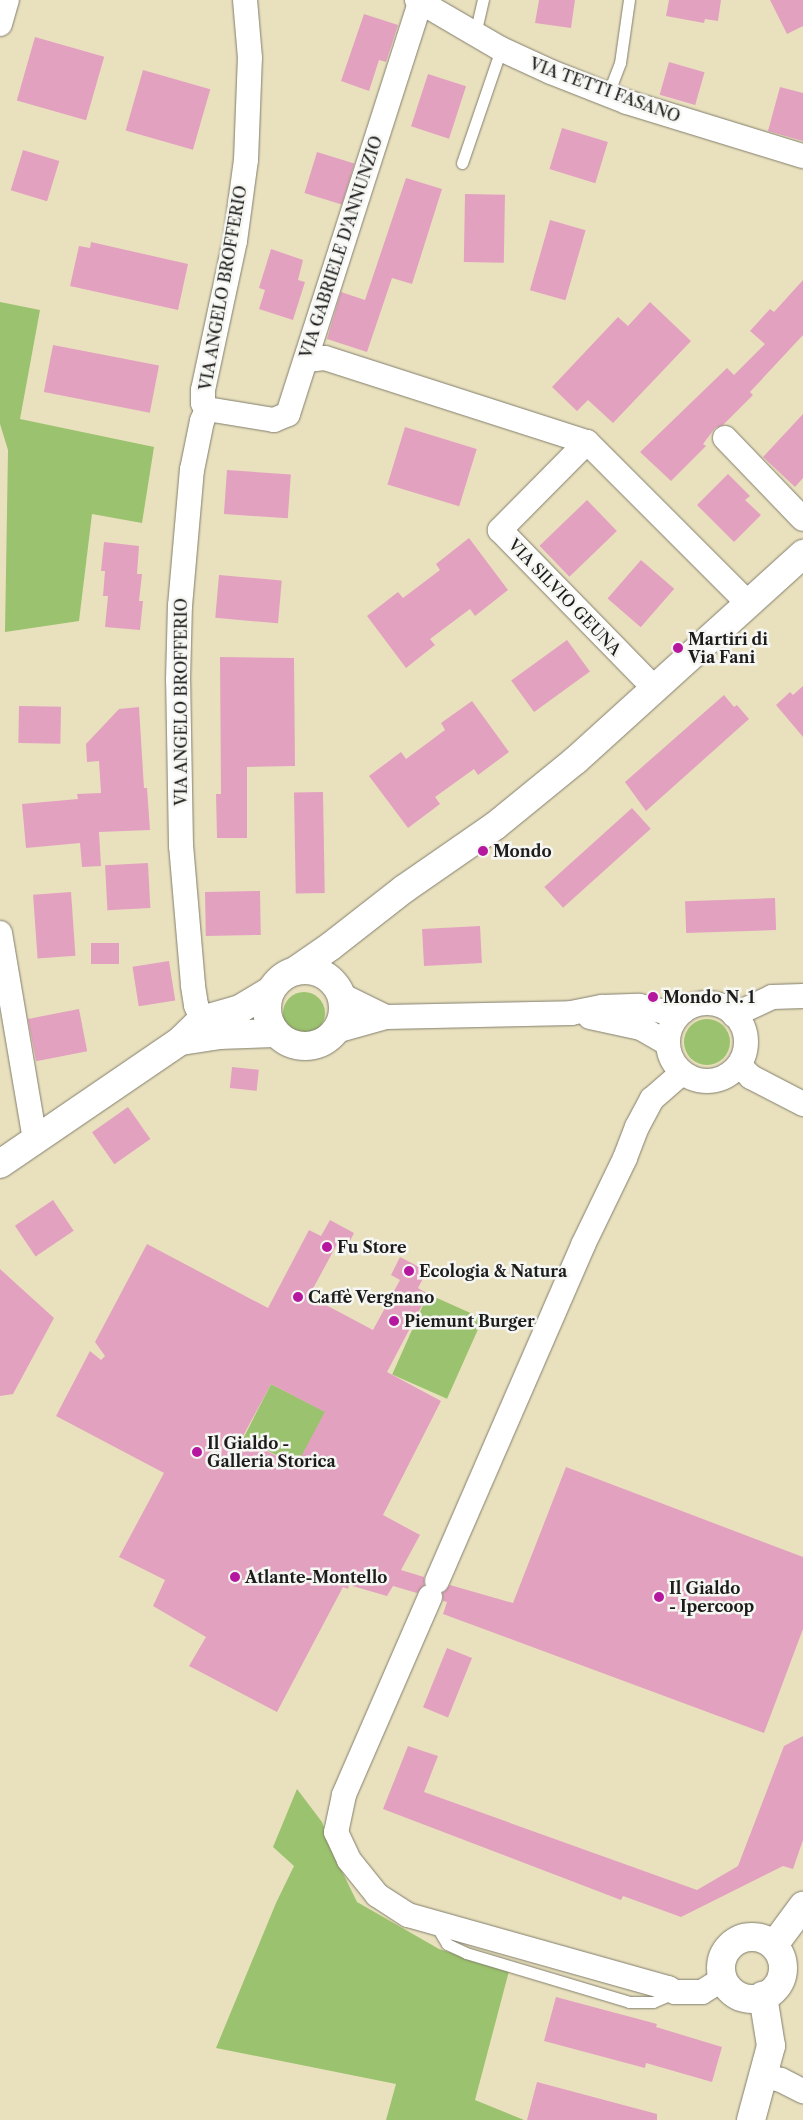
<!DOCTYPE html>
<html>
<head>
<meta charset="utf-8">
<style>
  body { margin:0 }
  #map { position:relative; width:803px; height:2120px; overflow:hidden; background:#e9e1be; font-family:"Libre Caslon Text",serif }
  div>[style] { position:absolute }
  [style*='--x'] { left:calc(var(--x)*1px); top:calc(var(--y)*1px); width:calc(var(--w)*1px); rotate:calc(var(--a)*1deg) }
  .green>* { inset:0; background:#9bc26e; transform-origin:0 0 }
  .round { border-radius:50% }
  .building>* { inset:0; background:#e3a1c0; transform-origin:0 0 }
  .roads { filter:drop-shadow(0 0 1px #827e6d) drop-shadow(0 0 1px #827e6d) }
  .service>* { height:11px; margin:-5.5px; padding:0 5.5px; transform-origin:5.5px; border-radius:5.5px; background:#fff }
  .minor>* { height:24px; margin:-12px; padding:0 12px; transform-origin:12px; border-radius:12px; background:#fff }
  .minor>.ring { margin:-12px; padding:0; box-sizing:content-box; background:none; border:24px solid #fff; border-radius:50% }
  .tertiary>* { height:28px; margin:-14px; padding:0 14px; transform-origin:14px; border-radius:14px; background:#fff }
  .tertiary>.ring { margin:-14px; padding:0; box-sizing:content-box; background:none; border:28px solid #fff; border-radius:50% }
  .dots>* { width:14px; height:14px; translate:-50% -50%; box-sizing:border-box; border:2px solid #f6f6f2; border-radius:50% }
  span { translate:-50% -50%; white-space:nowrap; text-align:center; line-height:1.15; -webkit-text-stroke:5px #f6f6f2; paint-order:stroke }
  .street-label { font-size:16px; color:#1c1c1c }
  .poi-label { font-size:16px; color:#1c1c1c; font-weight:700 }
  .left { translate:0 -50%; text-align:left }
</style>
</head>
<body>
<div id="map">
  <div class="green">
    <div style="clip-path:polygon(0 302px,40px 310px,20px 419px,154px 447px,142px 523px,92px 514px,79px 621px,5px 632px,8px 450px,0 424px)"></div>
    <div class="round" style="left:283px;top:992px;width:42px;height:42px"></div>
    <div class="round" style="left:684px;top:1019px;width:46px;height:46px"></div>
    <div style="left:428px;top:1294px;width:60px;height:88px;rotate:24deg"></div>
    <div style="left:271px;top:1384px;width:61px;height:61px;rotate:27deg"></div>
    <div style="clip-path:polygon(297px 1789px,322px 1822px,333px 1853px,357px 1902px,439px 1949px,509px 1971px,475px 2100px,524px 2120px,386px 2120px,396px 2084px,216px 2048px,276px 1903px,294px 1866px,273px 1847px)"></div>
  </div>
  <div class="building">
    <div style="clip-path:polygon(539px 0,575px 0,571px 28px,535px 23px)"></div>
    <div style="clip-path:polygon(669px 0,721px 0,718px 21px,705px 19px,704px 23px,666px 16px)"></div>
    <div style="clip-path:polygon(770px 0,803px 0,803px 26px,787px 34px)"></div>
    <div style="clip-path:polygon(364px 14px,398px 25px,386px 62px,379px 60px,369px 91px,341px 81px)"></div>
    <div style="left:35px;top:37px;width:72px;height:66px;rotate:16deg"></div>
    <div style="left:669px;top:62px;width:37px;height:34px;rotate:16deg"></div>
    <div style="left:143px;top:70px;width:70px;height:63px;rotate:16deg"></div>
    <div style="left:428px;top:74px;width:40px;height:55px;rotate:18deg"></div>
    <div style="clip-path:polygon(780px 87px,803px 93px,803px 141px,768px 131px)"></div>
    <div style="left:562px;top:128px;width:48px;height:43px;rotate:17deg"></div>
    <div style="left:23px;top:150px;width:38px;height:42px;rotate:17deg"></div>
    <div style="left:317px;top:152px;width:39px;height:43px;rotate:17deg"></div>
    <div style="clip-path:polygon(406px 178px,442px 189px,412px 284px,392px 278px,367px 352px,327px 339px,341px 292px,365px 300px)"></div>
    <div style="left:465px;top:194px;width:40px;height:68px;rotate:1deg"></div>
    <div style="left:550px;top:220px;width:37px;height:73px;rotate:16deg"></div>
    <div style="clip-path:polygon(91px 242px,188px 264px,178px 310px,70px 286px,79px 246px,90px 248px)"></div>
    <div style="clip-path:polygon(271px 249px,303px 260px,298px 280px,305px 282px,293px 320px,259px 309px,265px 290px,259px 288px)"></div>
    <div style="clip-path:polygon(803px 280px,803px 335px,750px 392px,753px 395px,723px 425px,715px 428px,703px 444px,706px 446px,671px 481px,640px 452px,727px 368px,734px 375px,765px 344px,750px 331px,770px 309px,774px 312px)"></div>
    <div style="clip-path:polygon(650px 302px,691px 341px,613px 423px,588px 400px,577px 411px,552px 387px,618px 317px,628px 326px)"></div>
    <div style="left:53px;top:345px;width:108px;height:48px;rotate:11deg"></div>
    <div style="clip-path:polygon(803px 414px,803px 478px,795px 487px,763px 457px)"></div>
    <div style="left:405px;top:427px;width:75px;height:60px;rotate:17deg"></div>
    <div style="left:227px;top:470px;width:64px;height:44px;rotate:4deg"></div>
    <div style="clip-path:polygon(728px 474px,750px 496px,745px 500px,761px 515px,734px 542px,697px 505px)"></div>
    <div style="left:587px;top:500px;width:43px;height:66px;rotate:46deg"></div>
    <div style="clip-path:polygon(469px 538px,508px 590px,475px 616px,470px 609px,430px 639px,435px 645px,406px 668px,367px 616px,398px 592px,403px 598px,440px 570px,436px 564px)"></div>
    <div style="clip-path:polygon(104px 542px,139px 546px,137px 574px,142px 574px,139px 601px,143px 601px,140px 630px,105px 627px,108px 596px,103px 596px,105px 571px,101px 571px)"></div>
    <div style="left:641px;top:560px;width:44px;height:51px;rotate:41deg"></div>
    <div style="left:219px;top:575px;width:63px;height:43px;rotate:5deg"></div>
    <div style="left:567px;top:640px;width:39px;height:69px;rotate:54deg"></div>
    <div style="clip-path:polygon(220px 657px,294px 658px,295px 766px,247px 767px,247px 838px,217px 838px,216px 794px,221px 794px)"></div>
    <div style="clip-path:polygon(803px 686px,803px 737px,776px 705px,790px 692px,793px 695px)"></div>
    <div style="clip-path:polygon(724px 695px,734px 707px,737px 705px,749px 719px,646px 811px,625px 782px)"></div>
    <div style="clip-path:polygon(472px 701px,509px 752px,478px 775px,474px 769px,435px 797px,440px 804px,408px 828px,369px 776px,401px 752px,406px 759px,445px 730px,441px 723px)"></div>
    <div style="left:19px;top:706px;width:42px;height:37px;rotate:1deg"></div>
    <div style="clip-path:polygon(139px 707px,144px 788px,147px 788px,150px 830px,99px 832px,101px 866px,82px 867px,80px 843px,26px 848px,22px 804px,78px 799px,77px 794px,101px 793px,99px 761px,87px 762px,86px 744px,119px 709px)"></div>
    <div style="left:323px;top:792px;width:101px;height:29px;rotate:89deg"></div>
    <div style="left:632px;top:808px;width:28px;height:118px;rotate:48deg"></div>
    <div style="left:148px;top:863px;width:45px;height:43px;rotate:87deg"></div>
    <div style="left:260px;top:891px;width:44px;height:55px;rotate:89deg"></div>
    <div style="left:71px;top:892px;width:64px;height:38px;rotate:86deg"></div>
    <div style="left:775px;top:898px;width:32px;height:90px;rotate:88deg"></div>
    <div style="left:480px;top:926px;width:37px;height:58px;rotate:87deg"></div>
    <div style="left:119px;top:943px;width:21px;height:28px;rotate:90deg"></div>
    <div style="left:169px;top:961px;width:40px;height:37px;rotate:81deg"></div>
    <div style="left:79px;top:1009px;width:43px;height:52px;rotate:79deg"></div>
    <div style="left:232px;top:1067px;width:27px;height:21px;rotate:6deg"></div>
    <div style="left:128px;top:1107px;width:39px;height:44px;rotate:55deg"></div>
    <div style="left:53px;top:1200px;width:37px;height:46px;rotate:56deg"></div>
    <div style="clip-path:polygon(evenodd,330px 1220px,354px 1233px,345px 1251px,336px 1246px,309px 1296px,373px 1330px,400px 1280px,391px 1275px,400px 1257px,427px 1271px,418px 1288px,428px 1294px,387px 1372px,441px 1401px,383px 1515px,420px 1535px,401px 1570px,424px 1577px,424px 1585px,417px 1593px,393px 1586px,387px 1596px,349px 1585px,348px 1589px,343px 1587px,277px 1712px,189px 1666px,206px 1637px,153px 1606px,165px 1580px,119px 1557px,164px 1473px,56px 1416px,90px 1351px,101px 1360px,105px 1356px,95px 1342px,147px 1244px,268px 1308px,309px 1230px,321px 1236px,330px 1220px,271px 1384px,325px 1412px,296px 1466px,242px 1438px,271px 1384px)"></div>
    <div style="clip-path:polygon(0 1269px,54px 1318px,13px 1394px,0 1396px)"></div>
    <div style="clip-path:polygon(566px 1467px,803px 1557px,803px 1629px,764px 1733px,443px 1614px,447px 1602px,443px 1601px,443px 1593px,450px 1585px,513px 1603px)"></div>
    <div style="left:447px;top:1648px;width:27px;height:64px;rotate:22deg"></div>
    <div style="clip-path:polygon(803px 1736px,803px 1840px,793px 1869px,783px 1866px,681px 1917px,623px 1896px,621px 1900px,383px 1809px,408px 1746px,438px 1756px,424px 1792px,697px 1890px,738px 1866px,784px 1746px)"></div>
    <div style="clip-path:polygon(556px 1997px,657px 2024px,656px 2027px,722px 2047px,712px 2082px,646px 2063px,645px 2068px,544px 2041px)"></div>
    <div style="clip-path:polygon(537px 2082px,657px 2114px,657px 2120px,527px 2120px)"></div>
  </div>
  <div class="roads">
    <div class="service">
      <div style="--x:475;--y:34;--w:35;--a:-77"></div>
      <div style="--x:608;--y:94;--w:33;--a:-69"></div>
      <div style="--x:620;--y:63;--w:64;--a:-81.9"></div>
      <div style="--x:462;--y:163;--w:120;--a:-71.1"></div>
      <div style="--x:435;--y:1924;--w:23;--a:59"></div>
      <div style="--x:447;--y:1944;--w:21;--a:25"></div>
      <div style="--x:466;--y:1953;--w:170;--a:16.7"></div>
      <div style="--x:629;--y:2002;--w:24;--a:0"></div>
      <div style="--x:653;--y:2002;--w:23;--a:-23"></div>
    </div>
    <div class="minor">
      <div style="--x:417;--y:0;--w:97;--a:30.3"></div>
      <div style="--x:501;--y:49;--w:55;--a:24.7"></div>
      <div style="--x:551;--y:72;--w:82;--a:21.5"></div>
      <div style="--x:627;--y:102;--w:184;--a:17.1"></div>
      <div style="--x:0;--y:24;--w:25;--a:-74"></div>
      <div style="--x:306;--y:360;--w:19;--a:-6"></div>
      <div style="--x:325;--y:358;--w:275;--a:17.8"></div>
      <div style="--x:587;--y:442;--w:229;--a:45"></div>
      <div style="--x:207;--y:409;--w:68;--a:9.3"></div>
      <div style="--x:274;--y:420;--w:15;--a:-23"></div>
      <div style="--x:288;--y:414;--w:433;--a:-72.2"></div>
      <div style="--x:207;--y:409;--w:7;--a:-124"></div>
      <div style="--x:203;--y:403;--w:13;--a:-90"></div>
      <div style="--x:203;--y:390;--w:152;--a:-77.9"></div>
      <div style="--x:235;--y:241;--w:82;--a:-82.3"></div>
      <div style="--x:246;--y:160;--w:102;--a:-87.8"></div>
      <div style="--x:250;--y:58;--w:58;--a:-94.9"></div>
      <div style="--x:725;--y:438;--w:112;--a:46.1"></div>
      <div style="--x:587;--y:442;--w:124;--a:134.7"></div>
      <div style="--x:500;--y:530;--w:222;--a:45.7"></div>
      <div style="--x:0;--y:933;--w:209;--a:80.4"></div>
      <div style="--x:341;--y:995;--w:50;--a:26.1"></div>
      <div class="ring" style="left:668px;top:1003px;width:54px;height:54px"></div>
      <div style="--x:734;--y:1015;--w:42;--a:-25.3"></div>
      <div style="--x:772;--y:997;--w:31;--a:-2"></div>
      <div style="--x:590;--y:1017;--w:52;--a:12.2"></div>
      <div style="--x:641;--y:1028;--w:30;--a:30"></div>
      <div style="--x:202;--y:1020;--w:16;--a:-112"></div>
      <div style="--x:196;--y:1005;--w:20;--a:-99"></div>
      <div style="--x:193;--y:985;--w:140;--a:-94.9"></div>
      <div style="--x:181;--y:846;--w:166;--a:-91"></div>
      <div style="--x:178;--y:680;--w:74;--a:-88.5"></div>
      <div style="--x:180;--y:606;--w:137;--a:-85"></div>
      <div style="--x:192;--y:470;--w:50;--a:-78.5"></div>
      <div style="--x:202;--y:421;--w:13;--a:-67"></div>
      <div style="--x:336;--y:1031;--w:52;--a:-15.6"></div>
      <div style="--x:386;--y:1017;--w:185;--a:-1.2"></div>
      <div style="--x:571;--y:1013;--w:32;--a:-11"></div>
      <div style="--x:602;--y:1007;--w:37;--a:-2"></div>
      <div style="--x:639;--y:1006;--w:40;--a:13"></div>
      <div style="--x:739;--y:1065;--w:17;--a:45"></div>
      <div style="--x:751;--y:1077;--w:59;--a:27.4"></div>
      <div style="--x:437;--y:1581;--w:366;--a:-66.5"></div>
      <div style="--x:583;--y:1245;--w:97;--a:-64.2"></div>
      <div style="--x:625;--y:1158;--w:33;--a:-69"></div>
      <div style="--x:637;--y:1127;--w:32;--a:-62"></div>
      <div style="--x:652;--y:1099;--w:40;--a:-41"></div>
      <div style="--x:430;--y:1597;--w:216;--a:113.5"></div>
      <div style="--x:344;--y:1795;--w:38;--a:102"></div>
      <div style="--x:336;--y:1832;--w:31;--a:65"></div>
      <div style="--x:349;--y:1860;--w:45;--a:51.3"></div>
      <div style="--x:377;--y:1895;--w:37;--a:33"></div>
      <div style="--x:408;--y:1915;--w:270;--a:15.7"></div>
      <div style="--x:668;--y:1988;--w:8;--a:30"></div>
      <div style="--x:675;--y:1992;--w:27;--a:0"></div>
      <div style="--x:702;--y:1992;--w:25;--a:-32"></div>
      <div style="--x:765;--y:2076;--w:16;--a:14"></div>
      <div style="--x:781;--y:2080;--w:25;--a:27"></div>
    </div>
    <div class="tertiary">
      <div class="ring" style="left:267px;top:970px;width:48px;height:48px"></div>
      <div style="--x:295;--y:971;--w:44;--a:-34.8"></div>
      <div style="--x:331;--y:946;--w:93;--a:-38"></div>
      <div style="--x:404;--y:889;--w:111;--a:-34.7"></div>
      <div style="--x:495;--y:826;--w:104;--a:-39.2"></div>
      <div style="--x:576;--y:760;--w:307;--a:-42.2"></div>
      <div style="--x:181;--y:1041;--w:38;--a:-9"></div>
      <div style="--x:219;--y:1035;--w:56;--a:-2"></div>
      <div style="--x:0;--y:1164;--w:218;--a:-34.3"></div>
      <div style="--x:180;--y:1041;--w:30;--a:-44"></div>
      <div style="--x:202;--y:1020;--w:40;--a:-16"></div>
      <div style="--x:240;--y:1009;--w:35;--a:-31"></div>
      <div class="ring" style="left:721px;top:1937px;width:34px;height:34px"></div>
      <div style="--x:774;--y:1945;--w:49;--a:-53.4"></div>
      <div style="--x:751;--y:2120;--w:77;--a:-74.9"></div>
      <div style="--x:771;--y:2046;--w:51;--a:-99.1"></div>
    </div>
  </div>
  <div class="dots">
    <div style="left:678px;top:648px;background:#b5179e"></div>
    <div style="left:483px;top:851px;background:#b5179e"></div>
    <div style="left:653px;top:997px;background:#b5179e"></div>
    <div style="left:327px;top:1247px;background:#b5179e"></div>
    <div style="left:409px;top:1271px;background:#b5179e"></div>
    <div style="left:298px;top:1297px;background:#b5179e"></div>
    <div style="left:394px;top:1321px;background:#b5179e"></div>
    <div style="left:197px;top:1452px;background:#b5179e"></div>
    <div style="left:235px;top:1577px;background:#b5179e"></div>
    <div style="left:659px;top:1597px;background:#b5179e"></div>
  </div>
  <div class="street-label">
    <span style="left:605px;top:90px;rotate:20deg">VIA TETTI FASANO</span>
    <span style="left:341px;top:247px;rotate:-72deg">VIA GABRIELE D'ANNUNZIO</span>
    <span style="left:223px;top:288px;rotate:-80deg">VIA ANGELO BROFFERIO</span>
    <span style="left:565px;top:597px;rotate:46deg">VIA SILVIO GEUNA</span>
    <span style="left:181px;top:702px;rotate:-90deg">VIA ANGELO BROFFERIO</span>
  </div>
  <div class="poi-label">
    <span class="left" style="left:688px;top:648px">Martiri di<br>Via Fani</span>
    <span class="left" style="left:493px;top:851px">Mondo</span>
    <span class="left" style="left:663px;top:997px">Mondo N. 1</span>
    <span class="left" style="left:337px;top:1247px">Fu Store</span>
    <span class="left" style="left:419px;top:1271px">Ecologia &amp; Natura</span>
    <span class="left" style="left:308px;top:1297px">Caffè Vergnano</span>
    <span class="left" style="left:404px;top:1321px">Piemunt Burger</span>
    <span class="left" style="left:207px;top:1452px">Il Gialdo -<br>Galleria Storica</span>
    <span class="left" style="left:245px;top:1577px">Atlante-Montello</span>
    <span class="left" style="left:669px;top:1597px">Il Gialdo<br>- Ipercoop</span>
  </div>
</div>
</body>
</html>
